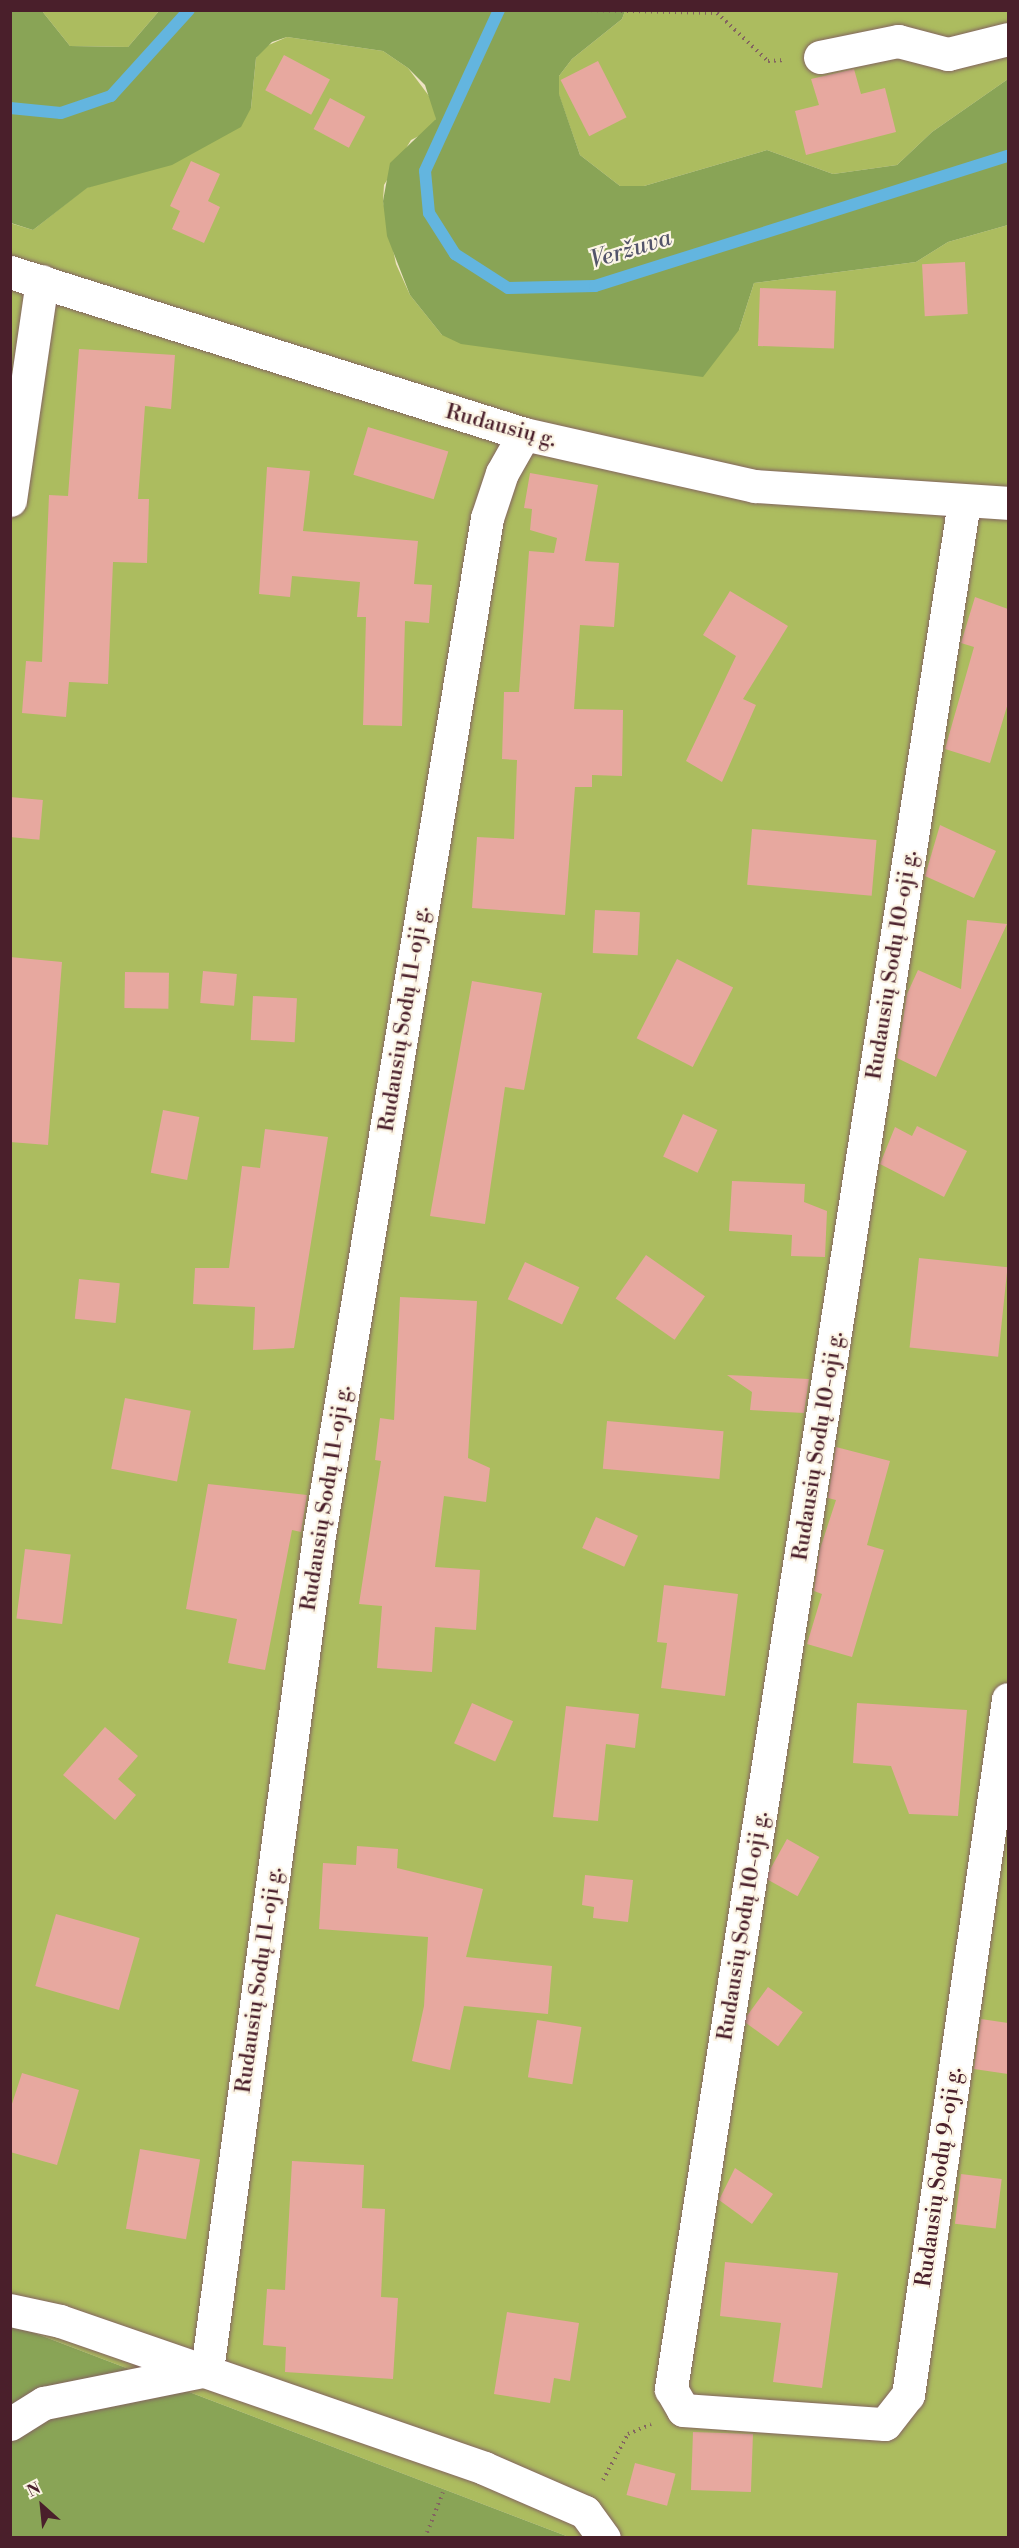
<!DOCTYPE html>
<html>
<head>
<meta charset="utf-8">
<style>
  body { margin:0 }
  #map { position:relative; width:1019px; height:2548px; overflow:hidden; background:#eee3c3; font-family:"Libre Bodoni",serif }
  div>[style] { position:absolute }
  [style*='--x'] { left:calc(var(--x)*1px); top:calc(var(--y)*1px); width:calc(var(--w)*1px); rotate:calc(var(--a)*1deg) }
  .green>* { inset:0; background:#acbc5f }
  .forest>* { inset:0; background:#89a456 }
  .stream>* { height:12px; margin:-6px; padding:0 6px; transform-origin:6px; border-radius:6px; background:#63b5df }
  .building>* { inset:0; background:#e7a89f; transform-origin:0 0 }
  .path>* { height:4px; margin-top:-2px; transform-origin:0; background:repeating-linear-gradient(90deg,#836460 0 1.5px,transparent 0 6px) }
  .roads { filter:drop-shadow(0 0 2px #836460) drop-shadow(0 0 2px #836460) }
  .minor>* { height:33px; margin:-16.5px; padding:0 16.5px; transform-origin:16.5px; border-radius:16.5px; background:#fff }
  span { translate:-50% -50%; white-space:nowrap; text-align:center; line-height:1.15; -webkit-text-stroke:4.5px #fcf5e5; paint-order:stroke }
  .street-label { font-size:22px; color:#4a1f2b }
  .water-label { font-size:24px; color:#53546a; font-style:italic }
  .frame { position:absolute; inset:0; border:12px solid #4a1f2b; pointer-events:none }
  .north { position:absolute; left:12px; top:2476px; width:60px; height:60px; -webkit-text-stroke:4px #fcf5e5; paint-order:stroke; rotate:333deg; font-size:16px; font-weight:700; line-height:24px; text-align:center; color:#4a1f2b }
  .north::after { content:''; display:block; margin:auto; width:21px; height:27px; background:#4a1f2b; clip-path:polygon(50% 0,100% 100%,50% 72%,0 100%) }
</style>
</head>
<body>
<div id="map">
  <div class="green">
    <div style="clip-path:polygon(42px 11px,159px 11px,128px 47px,70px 46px)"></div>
    <div style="clip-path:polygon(625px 11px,1008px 11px,1008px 79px,932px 132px,897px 165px,833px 174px,767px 150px,644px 186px,620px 186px,580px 155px,559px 95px,559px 76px,572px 59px,622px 19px)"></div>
    <div style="clip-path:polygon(287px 37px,383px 51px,408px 68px,435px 104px,436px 119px,429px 131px,411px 140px,384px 185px,383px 201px,396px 264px,410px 295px,442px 335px,739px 330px,754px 283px,916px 262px,948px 242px,1008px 225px,1008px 2537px,569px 2537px,11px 2324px,10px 223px,33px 230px,86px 188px,125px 175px,251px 108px,256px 58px,264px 47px)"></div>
  </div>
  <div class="forest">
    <div style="clip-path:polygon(10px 11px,42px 11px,70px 46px,128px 47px,159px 11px,625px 11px,622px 19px,572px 59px,559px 76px,559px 94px,580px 155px,620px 186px,644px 186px,767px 150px,833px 174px,897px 165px,932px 132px,1008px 79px,1008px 225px,948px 242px,916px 262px,754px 283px,739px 330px,703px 377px,461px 344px,442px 335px,410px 295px,387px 236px,383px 201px,390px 163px,436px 119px,425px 85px,408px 68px,383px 51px,287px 37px,272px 42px,256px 58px,251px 108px,241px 127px,172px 165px,87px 188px,33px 230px,11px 223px)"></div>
    <div style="clip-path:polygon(11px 2324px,569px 2537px,11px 2537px)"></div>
  </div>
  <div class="stream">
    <div style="--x:499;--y:10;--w:177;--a:114.7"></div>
    <div style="--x:425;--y:171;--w:42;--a:84.6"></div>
    <div style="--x:429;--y:213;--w:49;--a:57.6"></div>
    <div style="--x:455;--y:254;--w:63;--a:32.7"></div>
    <div style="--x:508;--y:288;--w:87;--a:-1.3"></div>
    <div style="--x:595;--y:286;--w:433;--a:-17.5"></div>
    <div style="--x:10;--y:108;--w:51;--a:5.6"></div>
    <div style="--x:61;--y:113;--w:53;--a:-18.8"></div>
    <div style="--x:111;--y:96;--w:116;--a:-47.8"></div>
  </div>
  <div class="building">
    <div style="left:284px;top:55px;width:52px;height:40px;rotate:28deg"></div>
    <div style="left:598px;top:61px;width:63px;height:42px;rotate:63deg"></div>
    <div style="clip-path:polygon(854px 69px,861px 94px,885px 88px,896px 132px,806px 155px,795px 111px,819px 105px,811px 79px)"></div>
    <div style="left:330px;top:98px;width:40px;height:35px;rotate:28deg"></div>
    <div style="clip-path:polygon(191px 161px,220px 174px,208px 201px,220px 207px,204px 243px,172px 229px,180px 211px,170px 206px)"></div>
    <div style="left:965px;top:262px;width:52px;height:43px;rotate:87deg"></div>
    <div style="left:760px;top:288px;width:76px;height:58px;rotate:2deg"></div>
    <div style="clip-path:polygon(79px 349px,175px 355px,171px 409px,145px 406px,138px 499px,149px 499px,147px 563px,113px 562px,108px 684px,69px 682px,66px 717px,22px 713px,26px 661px,42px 662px,49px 495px,68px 496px)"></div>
    <div style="left:368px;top:427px;width:84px;height:50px;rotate:17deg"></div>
    <div style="clip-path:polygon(267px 467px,310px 471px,303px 531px,418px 541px,414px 584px,432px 585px,429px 623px,405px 621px,402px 726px,363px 725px,366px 617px,357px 617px,360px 582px,292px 576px,290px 597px,259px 594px)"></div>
    <div style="clip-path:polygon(530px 473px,598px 485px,585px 561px,619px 563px,614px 627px,580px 625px,574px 709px,623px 710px,622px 776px,592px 775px,592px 787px,575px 787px,565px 915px,472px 908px,477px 837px,514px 839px,517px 760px,502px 759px,504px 692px,519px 692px,529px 551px,554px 553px,557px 538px,530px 530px,532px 509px,524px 508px)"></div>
    <div style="clip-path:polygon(730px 591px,788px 626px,743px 699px,756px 705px,722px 782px,686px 761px,736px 656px,703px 635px)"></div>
    <div style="clip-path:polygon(975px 597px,1008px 609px,1008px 703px,990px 763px,945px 749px,974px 647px,961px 643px)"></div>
    <div style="left:10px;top:797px;width:33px;height:40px;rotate:5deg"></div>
    <div style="clip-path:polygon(940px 825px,996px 851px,974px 898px,925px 876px)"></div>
    <div style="left:752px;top:829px;width:125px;height:56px;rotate:5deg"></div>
    <div style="left:595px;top:910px;width:45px;height:43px;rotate:3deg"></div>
    <div style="clip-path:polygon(967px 920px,1007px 924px,936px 1077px,897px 1058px,907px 994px,918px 970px,961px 989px)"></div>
    <div style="clip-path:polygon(10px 957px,62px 962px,48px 1145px,10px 1142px)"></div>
    <div style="left:677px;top:959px;width:63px;height:89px;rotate:27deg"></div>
    <div style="left:203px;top:971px;width:34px;height:32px;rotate:5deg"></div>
    <div style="left:125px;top:972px;width:44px;height:36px;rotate:1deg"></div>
    <div style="clip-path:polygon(472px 981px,542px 993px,524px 1090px,505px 1087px,485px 1224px,430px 1216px)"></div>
    <div style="left:253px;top:996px;width:44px;height:44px;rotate:3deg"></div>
    <div style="left:163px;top:1110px;width:37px;height:64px;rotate:11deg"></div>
    <div style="left:683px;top:1114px;width:38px;height:47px;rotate:25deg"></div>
    <div style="clip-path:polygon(917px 1126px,967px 1151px,944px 1197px,880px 1164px,895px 1127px,912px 1136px)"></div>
    <div style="clip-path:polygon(265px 1129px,328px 1137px,294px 1348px,253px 1350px,255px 1307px,193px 1304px,195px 1268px,229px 1268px,242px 1166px,260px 1168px)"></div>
    <div style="clip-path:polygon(732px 1181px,805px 1184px,804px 1202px,827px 1211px,825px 1257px,791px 1256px,792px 1235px,729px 1231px)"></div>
    <div style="left:646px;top:1255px;width:72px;height:53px;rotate:35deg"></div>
    <div style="left:919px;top:1258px;width:89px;height:90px;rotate:6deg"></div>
    <div style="left:525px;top:1262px;width:60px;height:41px;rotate:25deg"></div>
    <div style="left:79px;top:1279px;width:41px;height:40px;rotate:6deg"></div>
    <div style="clip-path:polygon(400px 1297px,477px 1301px,468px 1458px,490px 1468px,486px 1502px,444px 1496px,435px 1567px,480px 1570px,476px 1630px,435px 1627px,432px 1672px,377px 1668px,382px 1606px,359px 1604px,381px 1461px,375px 1460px,380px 1418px,394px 1420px)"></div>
    <div style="clip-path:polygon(727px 1375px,809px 1379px,804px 1413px,750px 1410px,752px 1392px)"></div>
    <div style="left:125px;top:1398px;width:67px;height:72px;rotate:11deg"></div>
    <div style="left:607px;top:1421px;width:117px;height:48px;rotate:5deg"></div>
    <div style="clip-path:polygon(836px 1447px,890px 1461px,867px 1545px,884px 1550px,852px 1657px,807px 1644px,822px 1594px,814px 1591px,820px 1549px,836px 1500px,828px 1498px)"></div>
    <div style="clip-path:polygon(208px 1484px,307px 1495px,301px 1532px,292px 1530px,265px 1670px,228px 1663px,237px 1619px,186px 1609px)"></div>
    <div style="left:596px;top:1517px;width:46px;height:34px;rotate:24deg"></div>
    <div style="left:25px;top:1549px;width:46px;height:70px;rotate:7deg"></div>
    <div style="clip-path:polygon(664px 1585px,738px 1594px,725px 1696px,661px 1688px,667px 1643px,657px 1642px)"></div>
    <div style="left:472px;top:1703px;width:45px;height:44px;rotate:24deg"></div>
    <div style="clip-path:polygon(857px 1703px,967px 1710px,958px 1816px,909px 1814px,891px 1766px,853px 1763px)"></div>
    <div style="clip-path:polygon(566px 1706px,639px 1714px,635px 1748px,606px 1744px,598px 1821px,553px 1817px)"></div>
    <div style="clip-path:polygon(105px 1727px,138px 1756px,118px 1779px,136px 1795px,115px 1820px,63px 1775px)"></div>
    <div style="left:787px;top:1839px;width:37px;height:45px;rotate:29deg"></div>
    <div style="clip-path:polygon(357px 1846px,398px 1849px,397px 1868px,483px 1889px,466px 1957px,552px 1966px,548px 2014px,464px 2006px,450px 2070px,412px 2061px,424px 2006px,428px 1937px,319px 1929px,323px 1863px,356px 1865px)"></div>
    <div style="clip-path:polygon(585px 1875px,633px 1880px,628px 1922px,593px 1918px,594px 1907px,582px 1905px)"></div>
    <div style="left:56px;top:1914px;width:87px;height:75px;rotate:16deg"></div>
    <div style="left:768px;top:1987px;width:43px;height:42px;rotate:36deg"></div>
    <div style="clip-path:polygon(981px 2019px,1008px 2023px,1008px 2074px,974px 2069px)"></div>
    <div style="left:537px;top:2020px;width:45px;height:58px;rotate:9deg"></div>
    <div style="clip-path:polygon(22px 2073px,79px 2090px,57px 2165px,10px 2152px,10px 2110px)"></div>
    <div style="left:140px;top:2149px;width:61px;height:81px;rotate:10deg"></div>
    <div style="clip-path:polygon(292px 2161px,364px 2165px,362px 2208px,385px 2209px,381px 2297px,398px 2298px,393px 2379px,285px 2372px,286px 2347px,263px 2345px,267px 2289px,285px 2290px)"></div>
    <div style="clip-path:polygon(735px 2168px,773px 2194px,752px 2224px,719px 2200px)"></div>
    <div style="left:961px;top:2174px;width:41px;height:50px;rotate:7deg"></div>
    <div style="clip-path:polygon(725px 2262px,838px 2273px,822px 2388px,773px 2382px,781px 2323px,720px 2316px)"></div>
    <div style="clip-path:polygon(507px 2312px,579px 2323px,570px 2381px,554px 2378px,550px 2403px,494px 2394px)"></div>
    <div style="left:693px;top:2432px;width:60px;height:58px;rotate:2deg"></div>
    <div style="left:635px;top:2463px;width:42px;height:33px;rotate:15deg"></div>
  </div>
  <div class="path">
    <div style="--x:585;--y:10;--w:132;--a:1.3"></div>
    <div style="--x:717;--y:13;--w:70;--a:43.3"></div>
    <div style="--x:768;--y:61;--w:17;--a:-3"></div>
    <div style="--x:603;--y:2480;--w:52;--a:-61.5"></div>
    <div style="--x:628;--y:2434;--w:25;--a:-23"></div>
    <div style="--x:425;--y:2538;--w:49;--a:-68.6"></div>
  </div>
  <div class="roads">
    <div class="minor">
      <div style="--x:820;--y:57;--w:80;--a:-11.6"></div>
      <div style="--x:898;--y:41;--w:52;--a:14.6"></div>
      <div style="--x:948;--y:54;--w:62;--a:-14"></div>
      <div style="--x:10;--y:272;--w:539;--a:17.49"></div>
      <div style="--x:524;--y:434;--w:237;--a:12.7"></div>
      <div style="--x:755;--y:486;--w:254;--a:3.8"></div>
      <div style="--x:10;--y:500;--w:221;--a:-81.7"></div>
      <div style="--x:964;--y:502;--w:1910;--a:98.83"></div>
      <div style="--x:671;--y:2389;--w:24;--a:60"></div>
      <div style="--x:683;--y:2410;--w:202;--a:4"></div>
      <div style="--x:885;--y:2424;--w:37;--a:-52"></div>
      <div style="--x:908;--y:2395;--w:703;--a:-81.82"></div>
      <div style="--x:10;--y:2310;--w:51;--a:12.4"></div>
      <div style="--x:60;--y:2321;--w:449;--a:19.1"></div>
      <div style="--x:484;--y:2468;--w:110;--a:23.5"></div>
      <div style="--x:585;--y:2512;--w:32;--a:54"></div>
      <div style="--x:10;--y:2424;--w:40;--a:-32"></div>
      <div style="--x:44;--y:2403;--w:166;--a:-11.4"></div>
      <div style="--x:207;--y:2370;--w:842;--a:-82.36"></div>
      <div style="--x:319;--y:1535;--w:1031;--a:-80.62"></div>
      <div style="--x:487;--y:518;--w:47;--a:-71.6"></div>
      <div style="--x:502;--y:473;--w:45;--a:-60.6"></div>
    </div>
  </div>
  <div class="street-label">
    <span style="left:501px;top:426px;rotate:15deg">Rudausių g.</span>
    <span style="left:892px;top:965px;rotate:-81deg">Rudausių Sodų 10-oji g.</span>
    <span style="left:404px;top:1019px;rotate:-81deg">Rudausių Sodų 11-oji g.</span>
    <span style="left:818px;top:1446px;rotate:-81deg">Rudausių Sodų 10-oji g.</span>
    <span style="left:326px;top:1498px;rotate:-81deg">Rudausių Sodų 11-oji g.</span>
    <span style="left:743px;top:1926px;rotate:-81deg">Rudausių Sodų 10-oji g.</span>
    <span style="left:259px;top:1980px;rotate:-82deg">Rudausių Sodų 11-oji g.</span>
    <span style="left:939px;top:2177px;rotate:-82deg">Rudausių Sodų 9-oji g.</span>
  </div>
  <div class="water-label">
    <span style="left:631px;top:250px;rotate:-17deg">Veržuva</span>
  </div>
  <div class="frame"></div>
  <div class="north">N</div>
</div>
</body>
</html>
